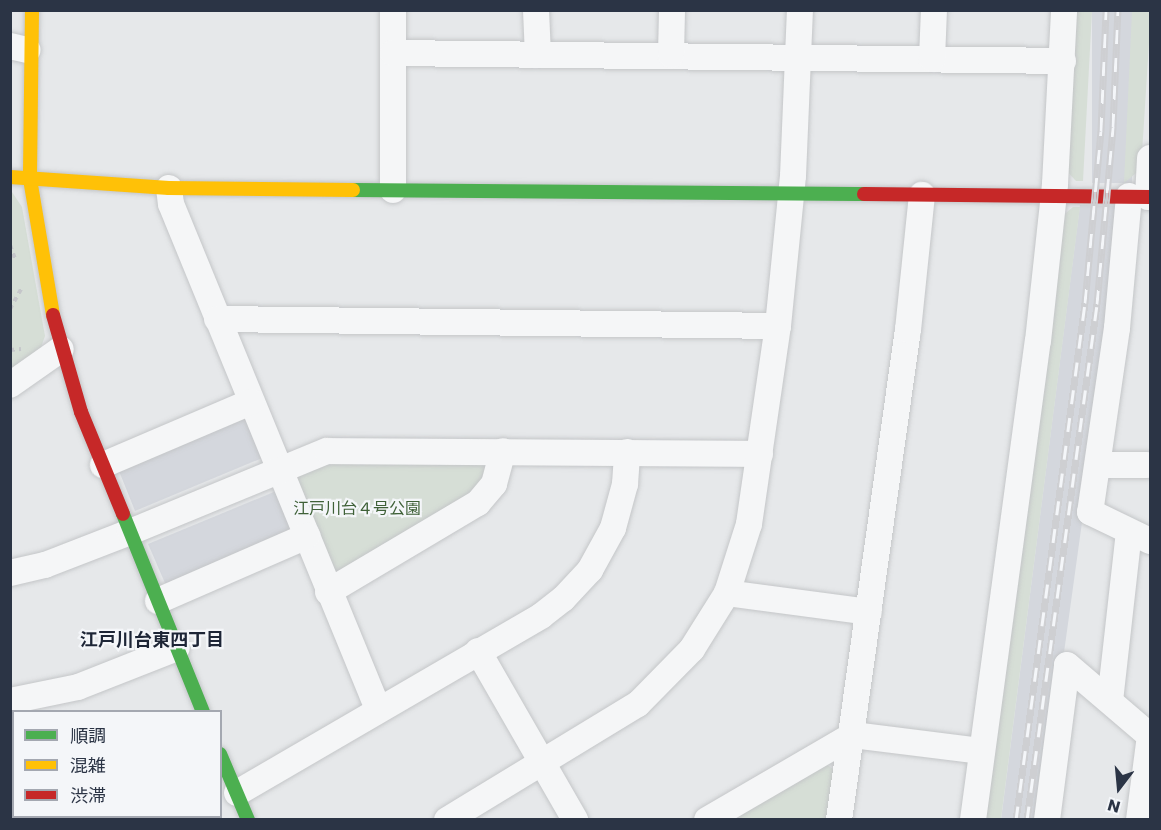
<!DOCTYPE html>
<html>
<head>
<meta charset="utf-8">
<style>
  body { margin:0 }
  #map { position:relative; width:1161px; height:830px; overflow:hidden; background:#e6e8ea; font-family:Poppins,"Noto Sans JP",sans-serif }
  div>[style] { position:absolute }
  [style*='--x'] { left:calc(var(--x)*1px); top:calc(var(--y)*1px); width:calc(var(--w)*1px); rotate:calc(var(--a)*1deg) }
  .built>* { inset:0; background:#d4d7dd; transform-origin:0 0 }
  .green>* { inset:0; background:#d6ded6 }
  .path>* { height:4px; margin-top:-2px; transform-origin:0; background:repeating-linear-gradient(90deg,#c5c6ca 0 4.5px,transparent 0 9px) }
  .roads { filter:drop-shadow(0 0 2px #c4c6c8) drop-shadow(0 0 2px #c4c6c8) }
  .street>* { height:26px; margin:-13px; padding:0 13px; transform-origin:13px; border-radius:13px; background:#f5f6f7 }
  .fast>* { height:14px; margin:-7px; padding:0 7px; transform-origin:7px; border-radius:7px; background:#4caf50 }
  .slow>* { height:14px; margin:-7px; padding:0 7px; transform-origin:7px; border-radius:7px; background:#ffc107 }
  .jam>* { height:14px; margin:-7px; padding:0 7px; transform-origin:7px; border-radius:7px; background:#c62828 }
  .rail>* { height:7px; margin-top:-3.5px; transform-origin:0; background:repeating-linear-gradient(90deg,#f4f6f9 0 14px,#cecfd2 0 28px); box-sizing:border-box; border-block:2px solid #cecfd2 }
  span { translate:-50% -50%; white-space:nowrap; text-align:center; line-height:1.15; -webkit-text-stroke:4.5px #f4f6f9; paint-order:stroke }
  .park-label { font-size:16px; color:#3f6138 }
  .neighbourhood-label { font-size:18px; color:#1d2536; font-weight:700 }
  .frame { position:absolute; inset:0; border:12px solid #2b3445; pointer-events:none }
  .legend { position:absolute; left:12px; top:710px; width:210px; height:108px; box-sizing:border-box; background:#f4f6f9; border:2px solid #a4a8b1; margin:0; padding:8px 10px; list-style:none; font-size:18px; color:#2b3445 }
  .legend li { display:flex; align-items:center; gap:12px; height:30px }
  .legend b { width:30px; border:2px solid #a4a8b1 }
  .north { position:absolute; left:1089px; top:758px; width:60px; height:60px; -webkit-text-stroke:4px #f4f6f9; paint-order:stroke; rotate:196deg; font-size:16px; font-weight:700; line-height:24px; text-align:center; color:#2b3445 }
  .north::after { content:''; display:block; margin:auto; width:21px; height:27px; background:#2b3445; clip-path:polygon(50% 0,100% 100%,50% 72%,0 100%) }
</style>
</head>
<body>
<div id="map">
  <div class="built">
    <div style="left:1092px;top:11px;width:40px;height:172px"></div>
    <div style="clip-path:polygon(1080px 205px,1122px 206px,1083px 515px,1041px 819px,1001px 820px)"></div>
    <div style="clip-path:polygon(242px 414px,251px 417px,267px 456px,135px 511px,119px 471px)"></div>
    <div style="clip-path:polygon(281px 489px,296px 528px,173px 586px,165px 583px,148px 544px)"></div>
  </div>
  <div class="green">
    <div style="clip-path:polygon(1073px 11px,1092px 11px,1083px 181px,1076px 181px,1064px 168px)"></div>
    <div style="clip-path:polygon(1132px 11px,1150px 11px,1150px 27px,1141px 169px,1124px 183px)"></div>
    <div style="clip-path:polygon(10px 189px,22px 207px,45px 336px,38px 356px,10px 374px)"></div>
    <div style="clip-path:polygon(1073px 207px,1080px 207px,1001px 819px,982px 820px,1060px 218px)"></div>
    <div style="clip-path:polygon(334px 459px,486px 462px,487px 483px,340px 578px,330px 575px,295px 473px)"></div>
    <div style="clip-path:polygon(820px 760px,836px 771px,831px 819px,741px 820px,739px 816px)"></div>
  </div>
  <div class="path">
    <div style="--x:10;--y:245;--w:15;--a:70"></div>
    <div style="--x:10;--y:309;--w:23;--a:-61"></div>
    <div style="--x:10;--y:350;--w:11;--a:-5"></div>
  </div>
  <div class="roads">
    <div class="street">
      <div style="--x:393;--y:10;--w:180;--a:90"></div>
      <div style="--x:536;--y:10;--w:45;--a:87.5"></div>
      <div style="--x:10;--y:46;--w:18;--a:13"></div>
      <div style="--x:393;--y:53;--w:670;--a:0.68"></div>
      <div style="--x:671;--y:55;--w:45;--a:-88.7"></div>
      <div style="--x:932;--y:59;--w:49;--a:-87.7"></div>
      <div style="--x:169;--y:188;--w:16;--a:83"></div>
      <div style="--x:171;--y:204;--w:546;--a:67.71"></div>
      <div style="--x:1129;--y:196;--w:133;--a:95.2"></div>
      <div style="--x:1117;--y:328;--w:186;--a:98.3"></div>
      <div style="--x:1090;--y:512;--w:67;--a:25.8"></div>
      <div style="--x:1148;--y:197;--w:39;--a:-87"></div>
      <div style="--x:217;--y:319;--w:561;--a:0.71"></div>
      <div style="--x:10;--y:385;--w:62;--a:-35.2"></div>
      <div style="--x:103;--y:465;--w:161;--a:-23.1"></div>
      <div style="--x:1098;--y:465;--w:49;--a:0"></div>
      <div style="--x:10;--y:573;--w:36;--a:-13"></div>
      <div style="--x:45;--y:565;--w:91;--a:-21.2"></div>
      <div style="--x:130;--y:532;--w:213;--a:-22.4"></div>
      <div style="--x:327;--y:451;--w:433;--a:0.4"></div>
      <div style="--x:328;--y:592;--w:174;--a:-30.7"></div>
      <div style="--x:478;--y:503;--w:25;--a:-50"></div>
      <div style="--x:494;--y:484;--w:34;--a:-75"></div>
      <div style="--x:727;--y:593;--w:143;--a:7.6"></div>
      <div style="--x:158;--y:601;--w:163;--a:-23.6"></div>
      <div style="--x:478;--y:651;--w:195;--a:60.1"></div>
      <div style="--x:1067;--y:665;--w:109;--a:40.5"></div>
      <div style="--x:10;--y:701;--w:69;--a:-11.6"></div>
      <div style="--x:78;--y:687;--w:106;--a:-21.5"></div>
      <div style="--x:1110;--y:701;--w:170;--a:-83.6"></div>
      <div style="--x:237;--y:793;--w:352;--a:-30.2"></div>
      <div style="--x:541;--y:616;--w:28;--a:-38"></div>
      <div style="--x:563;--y:599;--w:40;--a:-47"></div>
      <div style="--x:590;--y:570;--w:48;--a:-61.3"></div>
      <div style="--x:613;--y:528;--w:46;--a:-74.7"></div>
      <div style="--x:625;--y:484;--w:32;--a:-86"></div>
      <div style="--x:73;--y:820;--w:15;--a:-16"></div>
      <div style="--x:447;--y:820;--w:223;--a:-31.3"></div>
      <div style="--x:638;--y:704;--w:77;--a:-45.5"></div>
      <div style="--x:692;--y:649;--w:66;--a:-58"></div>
      <div style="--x:727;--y:593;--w:72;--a:-72.3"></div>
      <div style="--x:749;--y:524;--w:200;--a:-81.7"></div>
      <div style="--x:778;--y:326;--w:151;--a:-84.3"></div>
      <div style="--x:793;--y:176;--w:166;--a:-87.6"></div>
      <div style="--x:707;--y:820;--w:169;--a:-30.2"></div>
      <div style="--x:853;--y:735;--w:130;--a:7.1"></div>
      <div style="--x:839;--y:820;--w:495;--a:-82"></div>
      <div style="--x:908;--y:330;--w:136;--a:-84.1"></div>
      <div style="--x:973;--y:820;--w:483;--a:-82.3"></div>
      <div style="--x:1038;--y:341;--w:158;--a:-83.8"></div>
      <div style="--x:1055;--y:184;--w:174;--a:-87"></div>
      <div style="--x:1047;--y:820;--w:156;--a:-82.6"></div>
      <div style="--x:1139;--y:820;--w:86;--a:-82.6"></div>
    </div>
    <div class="fast">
      <div style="--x:353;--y:190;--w:511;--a:0.45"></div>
      <div style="--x:123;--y:514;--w:214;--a:68"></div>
      <div style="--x:220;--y:754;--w:72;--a:67"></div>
    </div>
    <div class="slow">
      <div style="--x:32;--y:10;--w:169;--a:90.7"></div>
      <div style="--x:30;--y:179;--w:138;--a:80.4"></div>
      <div style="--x:10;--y:177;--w:159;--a:4"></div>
      <div style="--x:169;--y:188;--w:184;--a:0.6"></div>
    </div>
    <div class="jam">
      <div style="--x:864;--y:194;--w:286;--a:0.6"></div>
      <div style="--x:53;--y:315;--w:101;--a:73.9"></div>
      <div style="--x:81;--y:412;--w:110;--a:67.6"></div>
    </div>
  </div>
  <div class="rail">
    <div style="--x:1016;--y:820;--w:522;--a:-82.4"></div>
    <div style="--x:1085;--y:303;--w:173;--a:-84.7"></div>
    <div style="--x:1101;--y:131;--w:121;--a:-87.6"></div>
    <div style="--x:1027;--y:820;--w:521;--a:-82.27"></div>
    <div style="--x:1097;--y:304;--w:178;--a:-84.8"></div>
    <div style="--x:1113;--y:127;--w:117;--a:-87.6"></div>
  </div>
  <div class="park-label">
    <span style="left:357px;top:509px">江戸川台４号公園</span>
  </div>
  <div class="neighbourhood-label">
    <span style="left:152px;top:640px">江戸川台東四丁目</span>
  </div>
  <div class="frame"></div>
  <ul class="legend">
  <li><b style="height:8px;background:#4caf50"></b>順調</li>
  <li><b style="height:8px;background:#ffc107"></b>混雑</li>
  <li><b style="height:8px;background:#c62828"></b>渋滞</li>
  </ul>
  <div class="north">N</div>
</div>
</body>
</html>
